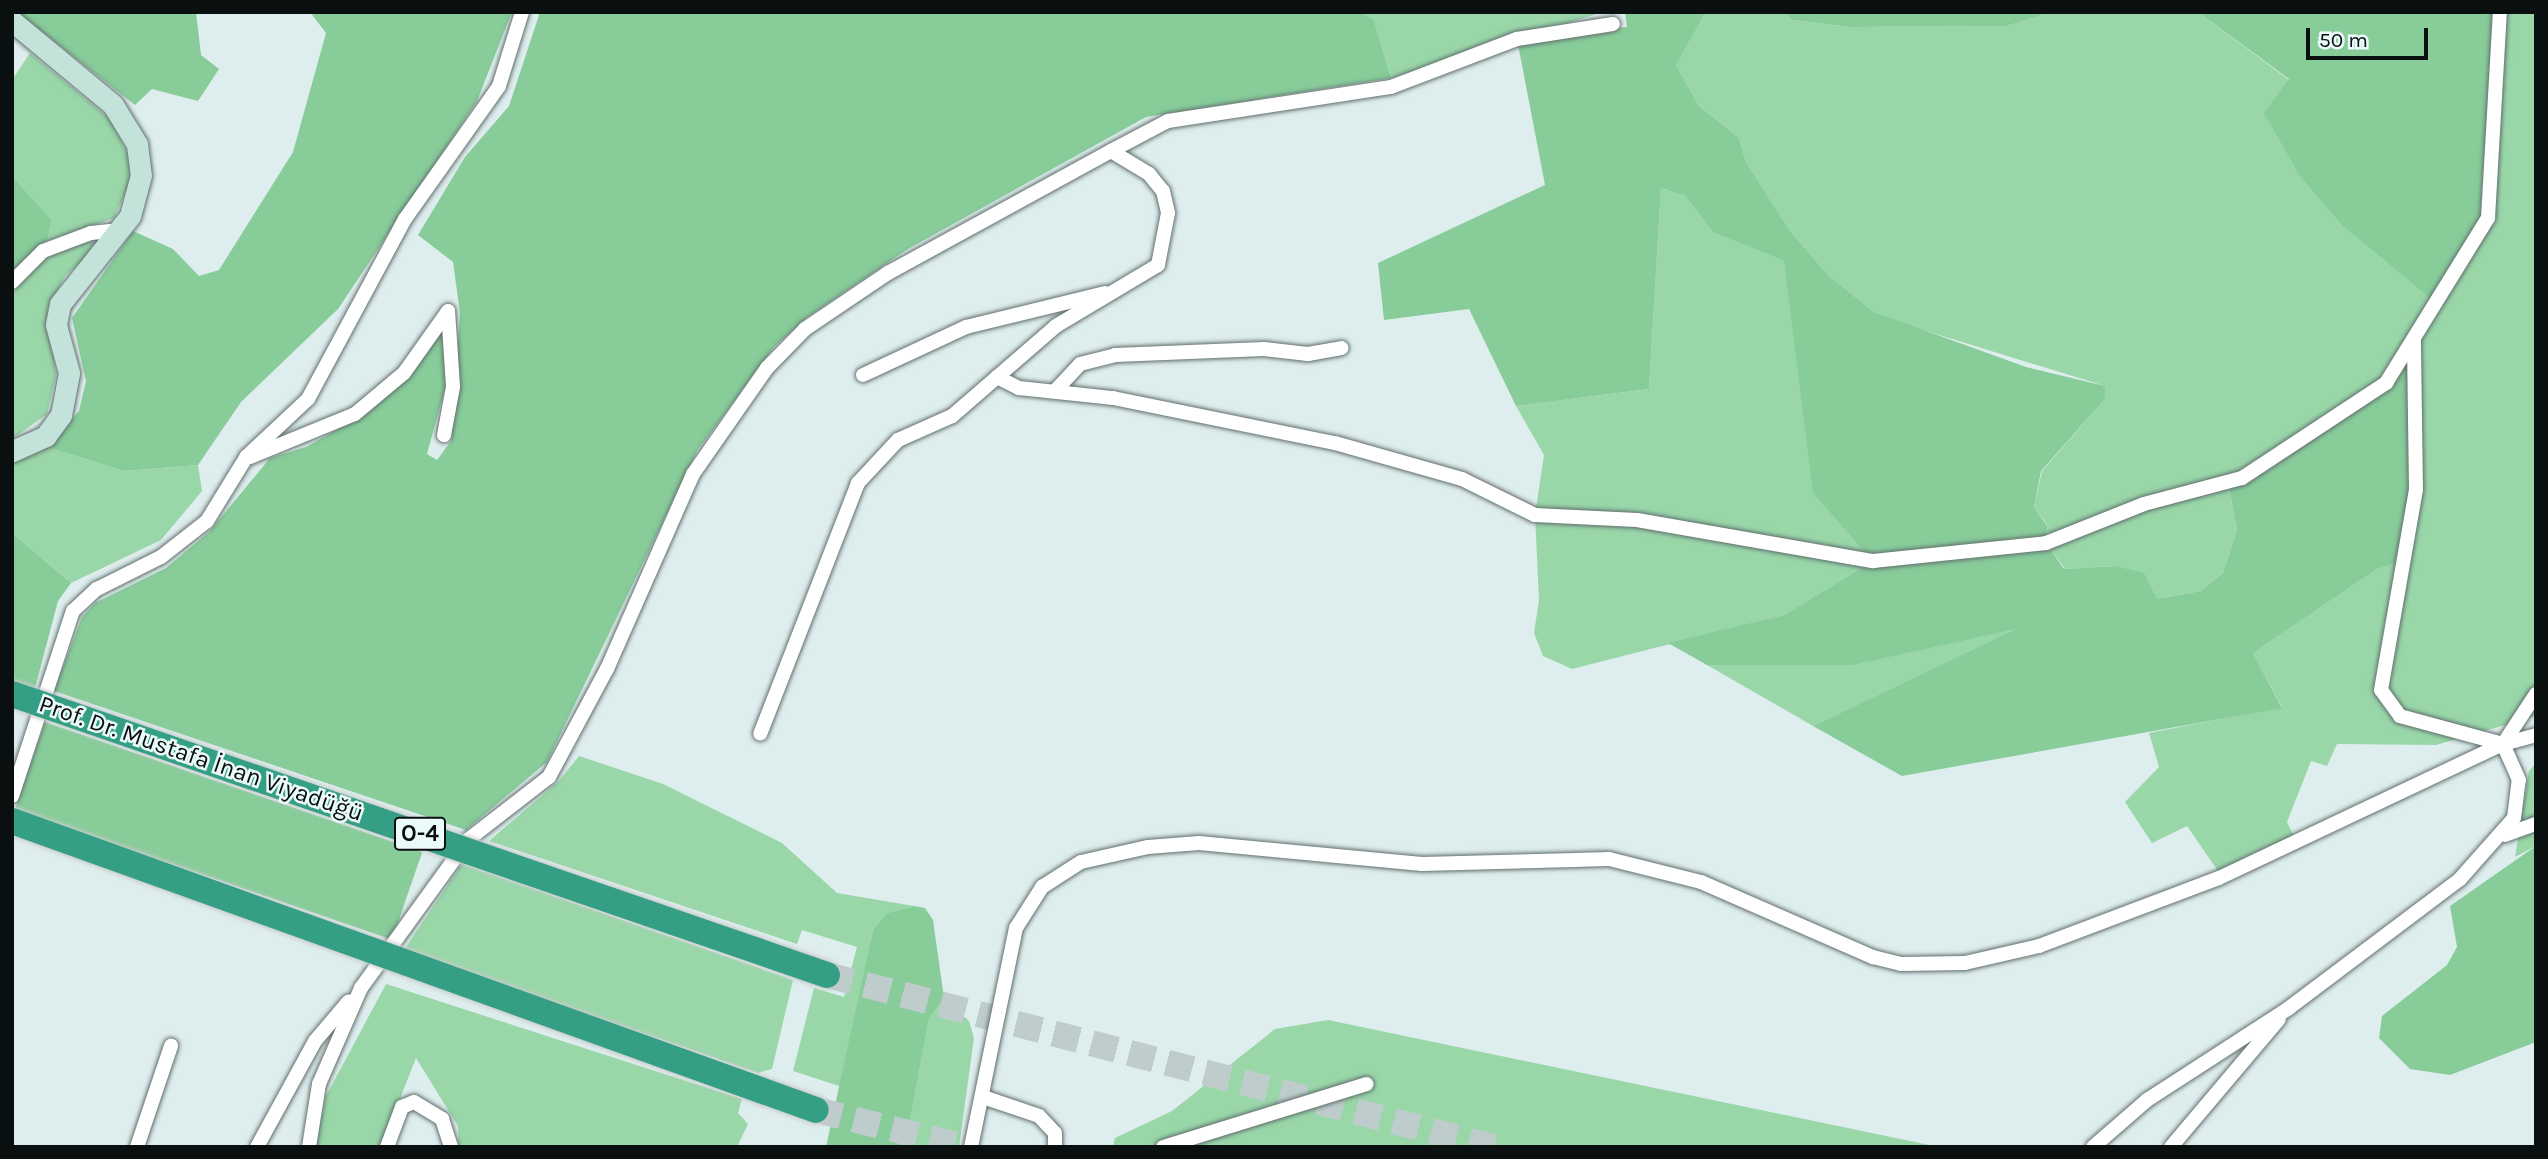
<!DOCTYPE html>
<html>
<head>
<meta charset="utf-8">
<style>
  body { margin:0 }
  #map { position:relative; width:2548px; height:1159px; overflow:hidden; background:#deeded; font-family:Karla,sans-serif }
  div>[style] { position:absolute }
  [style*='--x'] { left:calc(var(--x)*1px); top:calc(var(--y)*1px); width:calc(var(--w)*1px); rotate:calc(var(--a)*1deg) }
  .green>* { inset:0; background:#99d7a9 }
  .forest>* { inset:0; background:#88cc9a; transform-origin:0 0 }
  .highway-tunnel>* { height:26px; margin-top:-13px; transform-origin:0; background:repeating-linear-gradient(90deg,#becccc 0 26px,transparent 0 39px) }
  .roads { filter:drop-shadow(0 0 2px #616f6e) drop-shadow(0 0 2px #616f6e) }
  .street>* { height:14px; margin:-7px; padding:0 7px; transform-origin:7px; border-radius:7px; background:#fff }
  .secondary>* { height:21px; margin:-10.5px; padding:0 10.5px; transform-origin:10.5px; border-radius:10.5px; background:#c2e2da }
  .bridges { filter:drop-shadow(0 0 2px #c9caca) drop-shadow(0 0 2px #c9caca) }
  .highway-bridge>* { height:26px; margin:-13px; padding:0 13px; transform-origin:13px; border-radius:13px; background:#349f84 }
  span { translate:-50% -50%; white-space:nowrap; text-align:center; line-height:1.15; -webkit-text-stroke:5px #ebfbfa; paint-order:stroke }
  .shield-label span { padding:2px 5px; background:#ebfbfa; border:2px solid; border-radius:5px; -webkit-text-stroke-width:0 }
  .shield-label { font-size:23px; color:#0a0f0f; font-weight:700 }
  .street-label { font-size:24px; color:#0a0f0f }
  .frame { position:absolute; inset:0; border:14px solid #0a0f0f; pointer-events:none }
  .scale { position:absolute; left:2306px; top:28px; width:122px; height:32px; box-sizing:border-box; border:4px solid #0a0f0f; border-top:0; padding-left:9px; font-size:21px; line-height:24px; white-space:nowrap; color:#0a0f0f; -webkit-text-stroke:5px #ebfbfa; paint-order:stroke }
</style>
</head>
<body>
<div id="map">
  <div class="green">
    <div style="clip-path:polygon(1361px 12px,1603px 12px,1391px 78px,1374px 20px)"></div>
    <div style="clip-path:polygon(1706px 12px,1784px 12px,1792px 20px,1850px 27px,2007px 26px,2052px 12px,2198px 12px,2289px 80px,2500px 12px,2536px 12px,2536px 716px,2436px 745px,2337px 744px,2327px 766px,2311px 761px,2287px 822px,2294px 836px,2218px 871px,2187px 826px,2152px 843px,2125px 802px,2159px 767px,2149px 733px,2282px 707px,2253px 653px,2377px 569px,2407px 558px,2398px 367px,2228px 483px,2237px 530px,2223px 573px,2201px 591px,2157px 599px,2115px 566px,2065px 569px,2046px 543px,2047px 525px,2034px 507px,2042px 471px,2105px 399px,2105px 386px,1907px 325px,1874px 312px,1829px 276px,1790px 231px,1746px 162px,1739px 138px,1699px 106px,1676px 65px)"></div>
    <div style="clip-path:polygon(30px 53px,110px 119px,129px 156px,132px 178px,114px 218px,47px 241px,52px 220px,12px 176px,12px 80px)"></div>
    <div style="clip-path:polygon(1661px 188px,1685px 196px,1714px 233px,1784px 261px,1794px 315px,1873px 561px,1784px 615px,1572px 669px,1543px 656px,1534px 633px,1539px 600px,1535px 515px,1544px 455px,1516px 406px,1649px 389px)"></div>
    <div style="clip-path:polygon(84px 242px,98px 242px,97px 248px,65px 276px,48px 308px,56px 375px,47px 414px,12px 439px,12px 294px,37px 261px)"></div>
    <div style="clip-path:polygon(47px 447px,124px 471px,198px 465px,202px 491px,161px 540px,71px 583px,12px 533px,12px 461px)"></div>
    <div style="clip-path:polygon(2019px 627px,1813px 726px,1707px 665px,1854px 665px)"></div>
    <div style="clip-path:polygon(579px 756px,663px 784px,782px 843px,837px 893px,914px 906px,887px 913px,873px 930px,842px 1087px,793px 1071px,814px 988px,844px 997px,857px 947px,802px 930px,797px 944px,489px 841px,558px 782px)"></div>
    <div style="clip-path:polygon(2536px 763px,2536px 846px,2515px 857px,2529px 771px)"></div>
    <div style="clip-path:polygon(462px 864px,793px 980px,772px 1069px,758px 1073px,404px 950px)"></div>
    <div style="clip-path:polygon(386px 984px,742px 1099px,738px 1113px,748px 1124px,737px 1147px,459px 1147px,458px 1126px,416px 1058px,381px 1147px,315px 1147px,326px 1096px)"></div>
    <div style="clip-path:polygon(944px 998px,969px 1021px,974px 1038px,959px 1147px,905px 1147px,929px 1019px)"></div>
    <div style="clip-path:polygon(1328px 1020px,1939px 1147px,1113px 1147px,1115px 1138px,1172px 1111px,1275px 1029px)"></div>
  </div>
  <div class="forest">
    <div style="clip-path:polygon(17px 12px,196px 12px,201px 55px,219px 69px,198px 101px,152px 89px,135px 105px)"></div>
    <div style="clip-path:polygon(310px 12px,512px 12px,477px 101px,338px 309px,241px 402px,198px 465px,124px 471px,47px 447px,79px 411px,86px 381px,72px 318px,133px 231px,173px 249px,199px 276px,219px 270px,293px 152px,326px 33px)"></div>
    <div style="clip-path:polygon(540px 12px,1361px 12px,1374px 20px,1391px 78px,1146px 117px,908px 249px,806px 318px,774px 347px,697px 451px,547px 762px,466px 830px,54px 691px,82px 617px,95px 603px,166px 568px,209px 532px,270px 458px,306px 447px,370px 411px,415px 369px,445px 323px,448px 378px,427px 454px,437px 460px,451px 441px,460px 313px,453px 262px,418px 235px,465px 157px,509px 106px)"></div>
    <div style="clip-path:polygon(1625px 12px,1706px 12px,1676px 65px,1699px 106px,1739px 138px,1746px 162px,1790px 231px,1829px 276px,1874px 312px,2026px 367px,2105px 386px,2105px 399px,2041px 471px,2034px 507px,2047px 526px,2046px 543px,2064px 569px,2115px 566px,2144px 573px,2157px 599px,2201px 591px,2223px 573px,2237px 530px,2228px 483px,2361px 406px,2414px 338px,2407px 559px,2377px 569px,2253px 653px,2282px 708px,1902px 776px,1813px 726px,2015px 629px,1854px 665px,1707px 665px,1668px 643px,1784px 615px,1873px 561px,1813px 493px,1784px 261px,1714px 233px,1685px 196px,1661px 188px,1649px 389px,1516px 406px,1469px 309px,1384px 320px,1378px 263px,1545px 185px,1517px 39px,1627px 27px)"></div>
    <div style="clip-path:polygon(1784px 12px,2052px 12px,2007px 26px,1850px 27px,1792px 20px)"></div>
    <div style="clip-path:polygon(2198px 12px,2500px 12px,2492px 199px,2435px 302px,2342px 225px,2300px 176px,2264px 113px,2289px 79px)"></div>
    <div style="clip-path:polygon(12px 176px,52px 220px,47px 241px,12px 271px)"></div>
    <div style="clip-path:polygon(12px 533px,71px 583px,58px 601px,35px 688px,12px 680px)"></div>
    <div style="left:45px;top:722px;width:399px;height:93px;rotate:19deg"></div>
    <div style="clip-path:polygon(2536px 846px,2536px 1042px,2450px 1075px,2410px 1069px,2379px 1038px,2382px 1016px,2447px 965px,2457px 947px,2450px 906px)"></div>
    <div style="clip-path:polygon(914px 906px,925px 908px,933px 920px,944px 998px,929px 1019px,905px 1147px,826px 1147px,873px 930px,887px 913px)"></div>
  </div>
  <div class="highway-tunnel">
    <div style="--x:827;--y:975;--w:689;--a:14.46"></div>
    <div style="--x:816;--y:1110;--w:154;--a:13.9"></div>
  </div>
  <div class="roads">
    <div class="street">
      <div style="--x:1111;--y:151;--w:64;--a:-27.8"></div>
      <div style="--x:1168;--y:121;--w:226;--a:-8.7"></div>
      <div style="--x:1391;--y:87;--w:135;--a:-20.9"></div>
      <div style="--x:1517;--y:39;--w:97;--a:-8.9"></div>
      <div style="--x:12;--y:282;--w:44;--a:-45"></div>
      <div style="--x:43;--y:251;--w:51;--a:-20.6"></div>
      <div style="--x:91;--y:233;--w:29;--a:-6"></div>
      <div style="--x:863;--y:375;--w:114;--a:-25"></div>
      <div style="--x:966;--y:327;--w:143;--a:-13.7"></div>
      <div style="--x:997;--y:377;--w:25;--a:27"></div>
      <div style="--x:1019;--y:388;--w:95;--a:6.1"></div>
      <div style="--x:1113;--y:398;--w:227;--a:11.5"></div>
      <div style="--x:1335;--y:443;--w:132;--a:15.8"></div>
      <div style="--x:1462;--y:479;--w:81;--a:26.3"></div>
      <div style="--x:1535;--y:515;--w:102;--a:2.8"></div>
      <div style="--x:1637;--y:520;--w:240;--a:9.9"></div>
      <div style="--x:1873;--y:561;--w:174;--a:-5.9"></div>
      <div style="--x:2046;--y:543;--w:105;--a:-21.7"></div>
      <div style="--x:2144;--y:504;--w:101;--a:-14.9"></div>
      <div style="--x:2242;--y:478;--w:173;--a:-33.4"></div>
      <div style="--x:2386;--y:383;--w:194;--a:-58.3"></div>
      <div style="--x:2488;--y:218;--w:206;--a:-86.7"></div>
      <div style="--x:1055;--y:391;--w:37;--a:-47"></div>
      <div style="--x:1080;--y:364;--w:36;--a:-14"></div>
      <div style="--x:1115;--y:355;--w:149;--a:-2.3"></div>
      <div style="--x:1264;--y:349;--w:44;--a:6.5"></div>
      <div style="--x:1308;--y:354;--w:34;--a:-10"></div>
      <div style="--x:250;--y:457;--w:113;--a:-22.3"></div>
      <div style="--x:355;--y:414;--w:64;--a:-39.9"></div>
      <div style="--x:404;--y:373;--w:76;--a:-54.6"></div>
      <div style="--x:448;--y:311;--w:76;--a:86.2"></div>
      <div style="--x:453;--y:387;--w:49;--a:100.6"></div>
      <div style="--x:2503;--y:744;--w:60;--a:-56.6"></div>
      <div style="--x:12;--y:796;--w:195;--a:-71.8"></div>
      <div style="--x:73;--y:611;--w:33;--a:-43"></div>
      <div style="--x:97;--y:589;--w:72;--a:-26.6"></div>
      <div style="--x:161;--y:557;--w:58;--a:-38"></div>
      <div style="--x:207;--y:521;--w:76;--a:-58.4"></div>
      <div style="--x:247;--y:456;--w:83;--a:-43.1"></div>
      <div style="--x:308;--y:399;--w:204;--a:-61.7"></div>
      <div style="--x:405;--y:219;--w:163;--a:-54.7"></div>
      <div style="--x:499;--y:86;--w:77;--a:-72.7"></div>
      <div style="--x:2505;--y:835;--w:33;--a:-20"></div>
      <div style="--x:983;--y:1097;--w:59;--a:18.7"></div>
      <div style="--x:1039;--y:1116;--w:23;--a:47"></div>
      <div style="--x:1055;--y:1133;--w:14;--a:90"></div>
      <div style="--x:137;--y:1147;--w:107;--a:-71.4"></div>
      <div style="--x:257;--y:1147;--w:121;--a:-61.3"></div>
      <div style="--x:315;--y:1041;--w:52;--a:-49.6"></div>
      <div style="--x:309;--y:1147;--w:64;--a:-81"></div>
      <div style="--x:319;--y:1084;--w:105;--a:-66.4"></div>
      <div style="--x:361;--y:988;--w:184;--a:-54.1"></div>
      <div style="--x:469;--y:839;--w:101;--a:-37.8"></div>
      <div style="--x:549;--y:777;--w:123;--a:-61.8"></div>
      <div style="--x:607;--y:669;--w:213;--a:-66.2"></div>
      <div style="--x:693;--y:474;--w:129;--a:-55.1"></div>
      <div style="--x:767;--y:368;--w:54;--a:-45.7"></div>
      <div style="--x:805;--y:329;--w:100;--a:-34"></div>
      <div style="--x:888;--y:273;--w:254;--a:-28.7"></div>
      <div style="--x:1111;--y:151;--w:44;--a:31.2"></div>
      <div style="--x:1149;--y:174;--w:22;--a:51"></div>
      <div style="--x:1163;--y:191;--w:23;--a:77"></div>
      <div style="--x:1168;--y:213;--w:53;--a:100.9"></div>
      <div style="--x:1158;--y:265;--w:119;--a:149.1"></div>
      <div style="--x:1056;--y:326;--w:138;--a:139.1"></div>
      <div style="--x:952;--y:416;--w:59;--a:156"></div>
      <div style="--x:898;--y:440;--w:59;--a:132.9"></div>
      <div style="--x:858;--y:483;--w:269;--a:111.3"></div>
      <div style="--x:387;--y:1147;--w:43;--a:-69.4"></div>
      <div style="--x:402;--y:1107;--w:13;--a:-23"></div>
      <div style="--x:414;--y:1102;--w:33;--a:31"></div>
      <div style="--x:442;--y:1119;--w:29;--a:72"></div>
      <div style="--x:971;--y:1147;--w:224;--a:-78.4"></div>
      <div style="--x:1016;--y:928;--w:49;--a:-57.6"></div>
      <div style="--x:1042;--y:887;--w:46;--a:-32.7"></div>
      <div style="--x:1081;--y:862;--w:69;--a:-12.6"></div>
      <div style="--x:1148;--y:847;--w:51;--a:-4.5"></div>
      <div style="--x:1199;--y:843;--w:224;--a:5.4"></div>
      <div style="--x:1422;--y:864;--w:187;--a:-1.5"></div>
      <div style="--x:1609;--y:859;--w:95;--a:14"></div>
      <div style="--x:1701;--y:882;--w:188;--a:23.6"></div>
      <div style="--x:1873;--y:957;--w:29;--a:14"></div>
      <div style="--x:1901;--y:964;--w:64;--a:-0.9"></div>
      <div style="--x:1965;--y:963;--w:76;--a:-12.9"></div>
      <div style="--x:2039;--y:946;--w:192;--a:-20.7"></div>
      <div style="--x:2219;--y:878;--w:314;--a:-25.3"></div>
      <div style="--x:2503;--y:744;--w:34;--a:-15"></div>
      <div style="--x:1163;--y:1147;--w:213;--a:-17.2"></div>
      <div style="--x:2093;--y:1147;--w:72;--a:-41"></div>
      <div style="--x:2147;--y:1100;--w:169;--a:-32.9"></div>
      <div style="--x:2289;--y:1008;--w:214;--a:-37"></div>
      <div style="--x:2460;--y:879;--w:81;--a:-48.5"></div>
      <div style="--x:2514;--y:818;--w:38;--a:-83"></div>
      <div style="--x:2519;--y:780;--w:39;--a:-114"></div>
      <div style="--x:2503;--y:744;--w:107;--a:-164.8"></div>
      <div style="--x:2400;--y:716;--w:32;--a:-126"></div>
      <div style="--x:2381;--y:690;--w:203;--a:-80.1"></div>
      <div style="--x:2416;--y:490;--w:152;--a:-90.8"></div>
      <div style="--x:2171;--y:1147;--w:167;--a:-49.8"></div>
    </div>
    <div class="secondary">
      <div style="--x:12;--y:21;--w:131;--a:39.7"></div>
      <div style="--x:113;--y:105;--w:46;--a:58.4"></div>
      <div style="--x:137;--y:144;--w:31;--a:83"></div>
      <div style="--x:141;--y:175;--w:42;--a:105"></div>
      <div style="--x:130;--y:216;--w:112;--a:128.5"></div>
      <div style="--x:60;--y:304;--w:21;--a:101"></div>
      <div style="--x:56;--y:325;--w:50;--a:74.8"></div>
      <div style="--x:69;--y:373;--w:43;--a:100.8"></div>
      <div style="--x:61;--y:415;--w:26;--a:126"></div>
      <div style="--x:46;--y:436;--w:37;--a:156"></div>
    </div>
  </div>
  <div class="bridges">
    <div class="highway-bridge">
      <div style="--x:12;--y:694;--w:862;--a:19.02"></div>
      <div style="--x:12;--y:821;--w:854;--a:19.77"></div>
    </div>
  </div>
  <div class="shield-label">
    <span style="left:420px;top:834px">O-4</span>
  </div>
  <div class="street-label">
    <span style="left:201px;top:759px;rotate:19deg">Prof. Dr. Mustafa İnan Viyadüğü</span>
  </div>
  <div class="frame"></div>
  <div class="scale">50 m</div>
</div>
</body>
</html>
